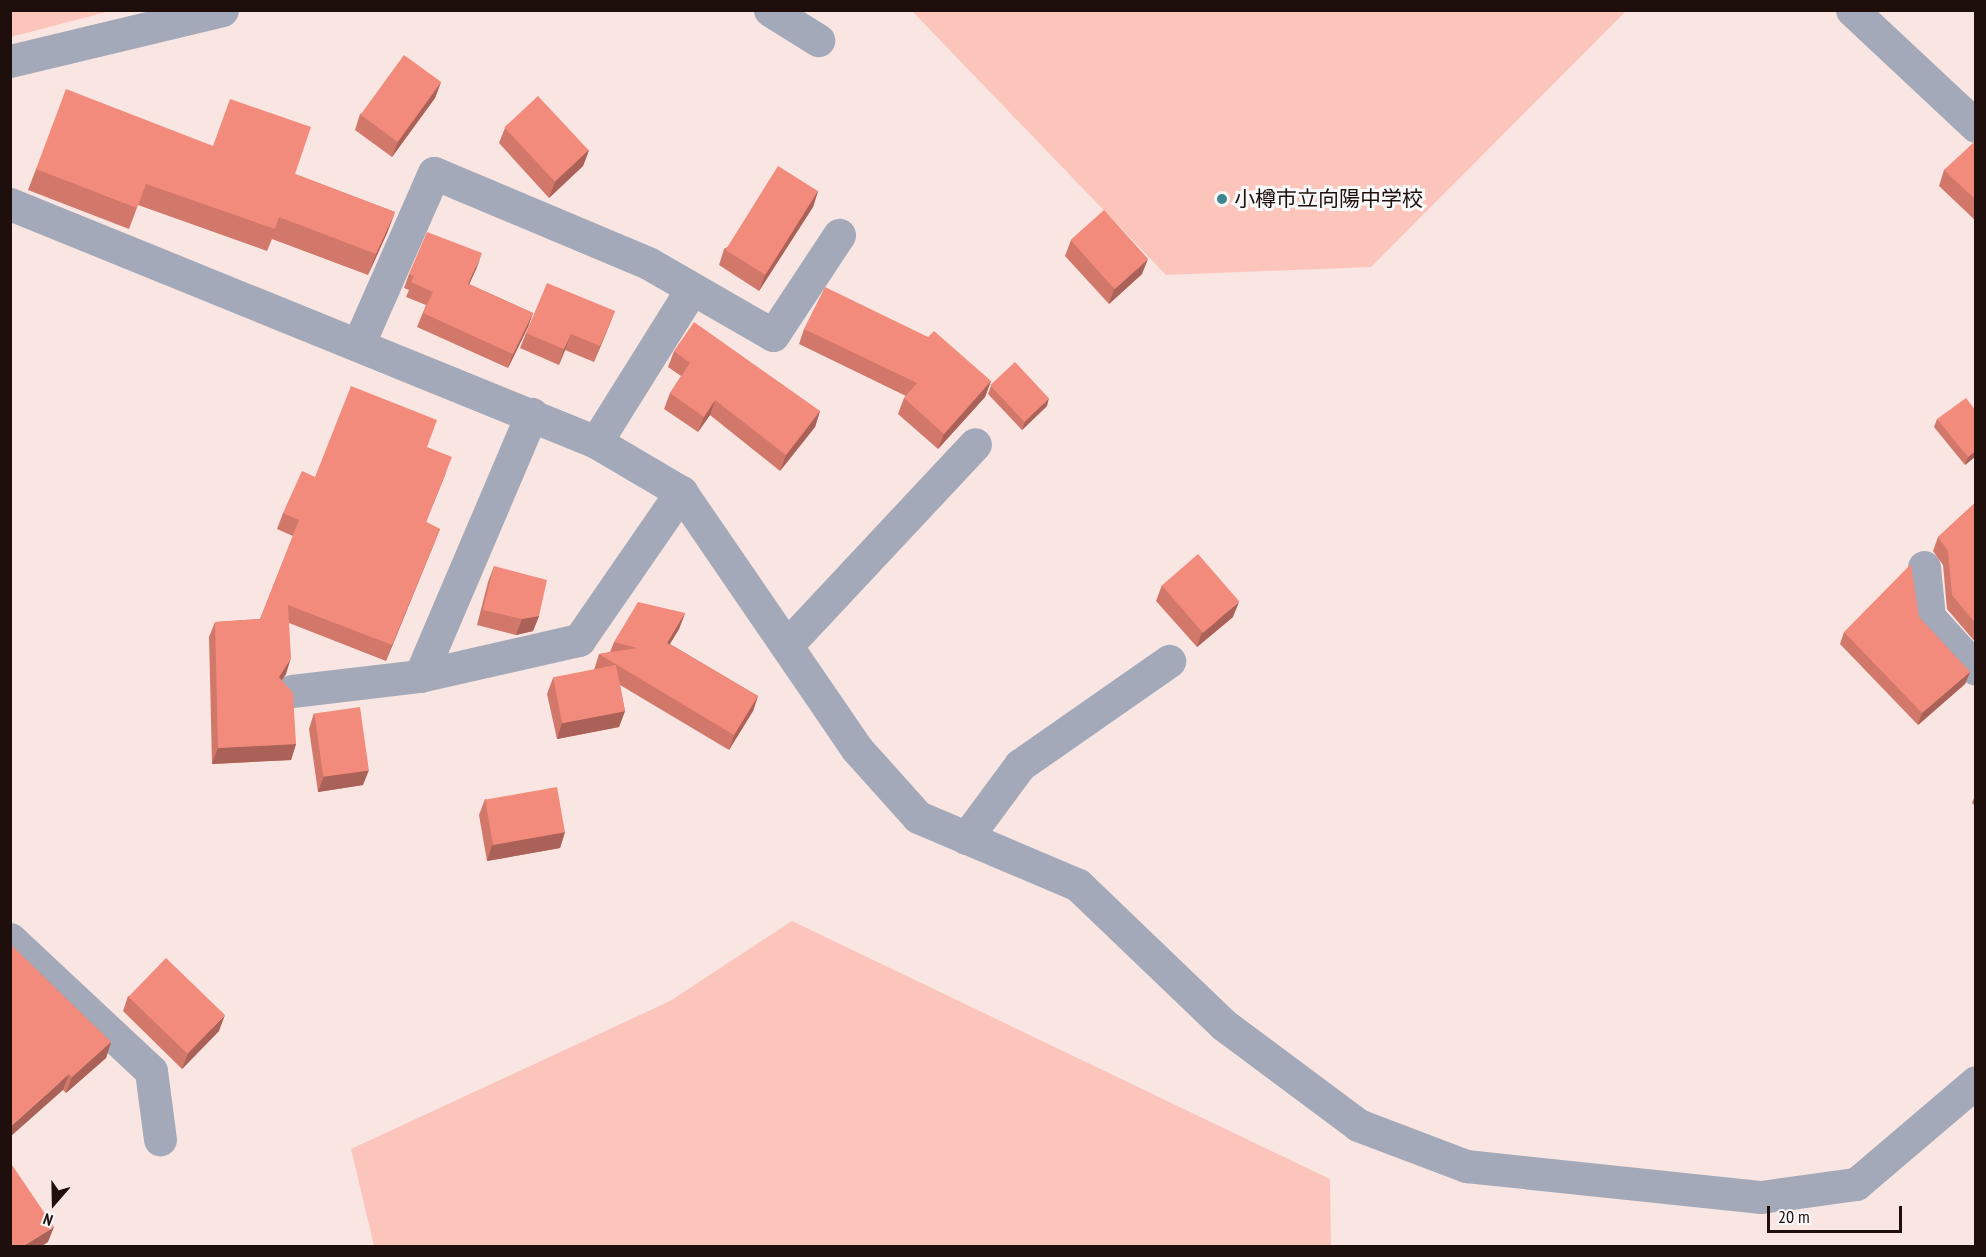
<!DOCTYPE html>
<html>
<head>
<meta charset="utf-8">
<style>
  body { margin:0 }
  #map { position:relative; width:1986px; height:1257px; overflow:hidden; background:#f9e6e3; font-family:"PT Sans Narrow","Noto Sans JP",sans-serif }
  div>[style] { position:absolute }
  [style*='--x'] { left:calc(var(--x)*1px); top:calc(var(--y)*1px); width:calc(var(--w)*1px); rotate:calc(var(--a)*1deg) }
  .green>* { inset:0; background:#fcc5bb }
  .street>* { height:33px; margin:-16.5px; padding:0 16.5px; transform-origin:16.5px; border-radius:16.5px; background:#a3a9b8 }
  .wall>* { inset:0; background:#d1786b }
  .shaded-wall>* { inset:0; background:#aa6157 }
  .building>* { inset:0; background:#f38b7c; transform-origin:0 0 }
  .dots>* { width:16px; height:16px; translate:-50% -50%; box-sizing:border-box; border:3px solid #f8f8f8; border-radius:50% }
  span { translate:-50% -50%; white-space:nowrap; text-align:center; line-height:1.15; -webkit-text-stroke:6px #f8f8f8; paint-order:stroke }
  .poi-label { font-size:21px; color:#1e0f0d }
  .left { translate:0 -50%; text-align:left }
  .frame { position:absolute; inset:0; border:12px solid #1e0f0d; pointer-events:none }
  .north { position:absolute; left:24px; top:1173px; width:60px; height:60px; -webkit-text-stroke:4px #f8f8f8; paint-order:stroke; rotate:200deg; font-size:16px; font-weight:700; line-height:24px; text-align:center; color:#1e0f0d }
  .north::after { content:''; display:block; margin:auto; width:21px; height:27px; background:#1e0f0d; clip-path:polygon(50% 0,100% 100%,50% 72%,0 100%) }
  .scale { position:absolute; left:1767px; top:1206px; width:135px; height:27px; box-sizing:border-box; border:3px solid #1e0f0d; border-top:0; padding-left:8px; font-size:18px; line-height:21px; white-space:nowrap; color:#1e0f0d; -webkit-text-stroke:4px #f8f8f8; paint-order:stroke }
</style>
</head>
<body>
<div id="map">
  <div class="green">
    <div style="clip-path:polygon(11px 10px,110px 10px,110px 11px,11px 37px)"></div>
    <div style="clip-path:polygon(912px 11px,1626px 11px,1371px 267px,1166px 275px)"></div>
    <div style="clip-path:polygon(792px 921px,1330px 1179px,1331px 1246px,374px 1246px,351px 1149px,670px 1001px)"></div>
  </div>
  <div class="street">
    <div style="--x:770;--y:10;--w:57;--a:32"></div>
    <div style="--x:1852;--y:10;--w:170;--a:43.1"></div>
    <div style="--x:10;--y:61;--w:218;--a:-13.5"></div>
    <div style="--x:10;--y:204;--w:632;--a:22.1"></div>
    <div style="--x:596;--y:442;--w:99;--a:30.5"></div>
    <div style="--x:681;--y:492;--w:311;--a:55.6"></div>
    <div style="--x:857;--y:749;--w:91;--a:48.1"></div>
    <div style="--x:918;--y:817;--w:174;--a:23"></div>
    <div style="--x:1078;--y:885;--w:202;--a:43.8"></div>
    <div style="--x:1224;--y:1025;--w:167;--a:36.7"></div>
    <div style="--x:1358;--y:1125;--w:116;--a:20.8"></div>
    <div style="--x:1466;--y:1166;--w:297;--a:6"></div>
    <div style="--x:1761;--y:1197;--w:96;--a:-7.8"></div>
    <div style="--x:1856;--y:1184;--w:157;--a:-40.4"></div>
    <div style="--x:358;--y:345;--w:188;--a:-66.2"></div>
    <div style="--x:434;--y:173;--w:232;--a:22.8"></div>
    <div style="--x:648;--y:263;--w:144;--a:29.9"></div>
    <div style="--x:773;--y:335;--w:120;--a:-56.6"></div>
    <div style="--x:596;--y:442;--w:179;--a:-58"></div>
    <div style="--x:1924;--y:567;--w:50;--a:84.3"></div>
    <div style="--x:1929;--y:617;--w:70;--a:47.9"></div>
    <div style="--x:787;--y:645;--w:275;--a:-46.9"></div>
    <div style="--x:420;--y:676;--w:285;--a:-66.9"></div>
    <div style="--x:292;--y:691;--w:129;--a:-6.7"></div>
    <div style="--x:420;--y:676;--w:163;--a:-12.8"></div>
    <div style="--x:579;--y:640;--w:180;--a:-55.4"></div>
    <div style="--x:966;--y:838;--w:91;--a:-53.5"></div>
    <div style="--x:1020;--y:765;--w:182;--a:-34.9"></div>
    <div style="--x:10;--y:939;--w:193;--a:43.1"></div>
    <div style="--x:151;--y:1071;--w:69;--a:82.5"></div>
  </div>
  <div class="wall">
    <div style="clip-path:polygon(441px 82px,435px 98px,392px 157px,355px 130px,360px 114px)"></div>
    <div style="clip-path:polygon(505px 128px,589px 150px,583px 166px,549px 198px,499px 143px)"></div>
    <div style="clip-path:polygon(1976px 145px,1976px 221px,1939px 186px,1944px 170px)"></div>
    <div style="clip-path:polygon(213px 146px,295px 174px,395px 212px,387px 233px,368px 275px,272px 239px,267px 251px,138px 205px,129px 229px,28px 190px,36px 169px)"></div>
    <div style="clip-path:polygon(818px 191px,813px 207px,759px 291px,719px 265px,724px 249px)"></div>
    <div style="clip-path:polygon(1071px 240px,1142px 274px,1109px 304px,1065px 256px)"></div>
    <div style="clip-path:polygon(477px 267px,469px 284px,533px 313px,528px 327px,508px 368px,417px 327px,426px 305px,406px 297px,409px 290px,404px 288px,409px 274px)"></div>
    <div style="clip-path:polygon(615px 311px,594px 362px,565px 350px,559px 365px,520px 348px,526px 333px)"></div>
    <div style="clip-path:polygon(804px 329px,991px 381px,985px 397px,938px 449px,898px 414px,904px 398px,906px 396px,799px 344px)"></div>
    <div style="clip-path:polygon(674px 351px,820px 411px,815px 427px,780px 471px,710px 415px,698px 432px,664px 409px,670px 393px,681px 376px,668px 367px)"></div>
    <div style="clip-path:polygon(991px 386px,1047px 406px,1022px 430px,988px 394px)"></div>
    <div style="clip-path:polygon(1976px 411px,1976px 456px,1965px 465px,1934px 427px,1937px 419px)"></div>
    <div style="clip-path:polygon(427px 447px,446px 473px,426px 522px,440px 529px,386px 661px,289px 623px,286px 674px,282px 680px,296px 744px,291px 760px,212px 764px,209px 637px,215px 622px,260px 619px,293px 536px,277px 529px,283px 513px,315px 477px)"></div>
    <div style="clip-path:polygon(1976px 502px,1976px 643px,1947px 609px,1943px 565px,1933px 551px,1938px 537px)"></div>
    <div style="clip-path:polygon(494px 566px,539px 616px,533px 631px,516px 635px,477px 625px,488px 582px)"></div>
    <div style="clip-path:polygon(1162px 585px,1233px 617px,1197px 647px,1156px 601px)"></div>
    <div style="clip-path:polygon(685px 613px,679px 629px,670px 644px,758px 696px,753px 711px,729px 750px,620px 685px,625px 711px,619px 727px,557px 739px,547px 694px,553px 678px,594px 670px,599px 654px,610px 652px,614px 642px)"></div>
    <div style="clip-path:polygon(1919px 617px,1970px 672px,1965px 684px,1918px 725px,1840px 644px,1844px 632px)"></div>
    <div style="clip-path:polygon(314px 713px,363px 785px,318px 792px,309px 729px)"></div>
    <div style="clip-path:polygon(1976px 793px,1976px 807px,1972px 803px)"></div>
    <div style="clip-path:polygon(485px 799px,565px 832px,560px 848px,487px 861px,479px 815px)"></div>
    <div style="clip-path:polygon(10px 944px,111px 1042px,106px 1058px,66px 1093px,63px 1090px)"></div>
    <div style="clip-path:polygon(128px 996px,219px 1031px,182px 1069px,123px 1011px)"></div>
  </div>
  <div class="shaded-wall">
    <div style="clip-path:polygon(441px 82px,435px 98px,392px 157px,398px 141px)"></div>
    <div style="clip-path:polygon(589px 150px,583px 166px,549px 198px,555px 182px)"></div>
    <div style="clip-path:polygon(818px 191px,813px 207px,759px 291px,765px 275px)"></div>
    <div style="clip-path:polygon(395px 212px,387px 233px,368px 275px,376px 254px)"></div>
    <div style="clip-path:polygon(482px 253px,477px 267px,463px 298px,468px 284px)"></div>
    <div style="clip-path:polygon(1148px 259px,1142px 274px,1109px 304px,1114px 289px)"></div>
    <div style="clip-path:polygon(615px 311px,609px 326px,594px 362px,600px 346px)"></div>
    <div style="clip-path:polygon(533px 313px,528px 327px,508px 368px,513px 354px)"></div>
    <div style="clip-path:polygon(571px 334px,565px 350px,559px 365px,564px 349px)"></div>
    <div style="clip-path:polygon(991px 381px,985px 397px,938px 449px,944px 434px)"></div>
    <div style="clip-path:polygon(1049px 398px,1047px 406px,1022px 430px,1025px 422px)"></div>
    <div style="clip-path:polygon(715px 400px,710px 415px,698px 432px,704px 417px)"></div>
    <div style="clip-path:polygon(820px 411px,815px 427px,780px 471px,786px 455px)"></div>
    <div style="clip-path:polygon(1976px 451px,1976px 456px,1965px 465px,1968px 457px)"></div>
    <div style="clip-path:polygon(440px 529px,434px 544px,386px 661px,392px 645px)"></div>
    <div style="clip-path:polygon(1239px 602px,1233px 617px,1197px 647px,1202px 632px)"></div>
    <div style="clip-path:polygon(685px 613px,679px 629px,661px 658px,667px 643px)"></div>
    <div style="clip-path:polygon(539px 616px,533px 631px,516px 635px,522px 619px)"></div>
    <div style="clip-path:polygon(291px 658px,286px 674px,273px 693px,279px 677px)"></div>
    <div style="clip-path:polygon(1970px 672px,1965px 684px,1918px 725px,1922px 713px)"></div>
    <div style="clip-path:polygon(758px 696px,753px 711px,729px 750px,734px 735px)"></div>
    <div style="clip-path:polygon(625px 711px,619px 727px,557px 739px,562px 723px)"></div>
    <div style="clip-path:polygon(296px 744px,291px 760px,212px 764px,218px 748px)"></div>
    <div style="clip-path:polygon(369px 770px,363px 785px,318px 792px,324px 776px)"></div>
    <div style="clip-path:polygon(565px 832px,560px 848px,487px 861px,492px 845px)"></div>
    <div style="clip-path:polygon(225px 1015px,219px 1031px,182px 1069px,188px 1053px)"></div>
    <div style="clip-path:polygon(111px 1042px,106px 1058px,66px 1093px,72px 1077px)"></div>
    <div style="clip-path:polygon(69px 1074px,63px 1090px,10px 1137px,10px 1127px)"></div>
    <div style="clip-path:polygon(54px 1227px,48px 1242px,42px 1246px,23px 1246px)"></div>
  </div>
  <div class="building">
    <div style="left:404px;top:55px;width:46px;height:74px;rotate:36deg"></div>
    <div style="clip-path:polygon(66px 89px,213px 146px,230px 99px,311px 127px,295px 174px,395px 212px,376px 254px,279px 217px,275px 229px,146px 184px,137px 208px,36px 169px)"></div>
    <div style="left:538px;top:96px;width:74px;height:46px;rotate:47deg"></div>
    <div style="clip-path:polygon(1973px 143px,1976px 145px,1976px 200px,1944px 170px)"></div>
    <div style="left:778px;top:166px;width:47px;height:99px;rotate:32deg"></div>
    <div style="left:1104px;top:210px;width:66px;height:45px;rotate:48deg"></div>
    <div style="clip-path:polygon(427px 232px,482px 253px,468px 284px,533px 313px,513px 354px,423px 313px,433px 292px,411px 282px,414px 276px,409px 274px)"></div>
    <div style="clip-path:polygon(547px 283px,615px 311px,600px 346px,571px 334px,564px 349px,526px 333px)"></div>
    <div style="clip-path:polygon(825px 287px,928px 337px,934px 331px,991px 381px,944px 434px,904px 398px,917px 383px,804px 329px)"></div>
    <div style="clip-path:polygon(694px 322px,820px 411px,786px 455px,715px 400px,704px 417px,670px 393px,690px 363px,674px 351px)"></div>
    <div style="left:1015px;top:362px;width:50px;height:34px;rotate:47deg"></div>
    <div style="clip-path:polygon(351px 386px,437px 420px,427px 447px,452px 457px,426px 522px,440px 529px,392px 645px,288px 605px,291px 658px,279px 677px,293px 693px,296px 744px,218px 748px,215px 622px,260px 619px,299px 520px,283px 513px,302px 471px,315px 477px)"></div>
    <div style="clip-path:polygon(1966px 398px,1976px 411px,1976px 451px,1968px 457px,1937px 419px)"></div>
    <div style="clip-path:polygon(1976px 502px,1976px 624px,1952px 595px,1948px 551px,1938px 537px)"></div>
    <div style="left:1198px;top:554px;width:63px;height:48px;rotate:49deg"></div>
    <div style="clip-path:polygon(1911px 564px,1919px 617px,1970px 672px,1922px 713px,1844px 632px)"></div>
    <div style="clip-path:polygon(494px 566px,547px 580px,539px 616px,522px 619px,483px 610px)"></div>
    <div style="clip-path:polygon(638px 602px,685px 613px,667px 643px,758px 696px,734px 735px,599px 654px,637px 648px,614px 642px)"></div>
    <div style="left:616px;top:665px;width:47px;height:64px;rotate:79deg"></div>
    <div style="left:360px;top:707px;width:64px;height:46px;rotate:82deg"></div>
    <div style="left:557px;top:787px;width:46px;height:73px;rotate:80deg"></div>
    <div style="clip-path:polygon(10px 944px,111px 1042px,72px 1077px,69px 1074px,10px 1127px)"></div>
    <div style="left:166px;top:958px;width:82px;height:54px;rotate:44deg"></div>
    <div style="clip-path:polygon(10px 1162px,54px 1227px,23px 1246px,10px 1246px)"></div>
  </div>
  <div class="dots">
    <div style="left:1222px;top:199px;background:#3f8591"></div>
  </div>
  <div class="poi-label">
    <span class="left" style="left:1234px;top:199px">小樽市立向陽中学校</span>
  </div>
  <div class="frame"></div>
  <div class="north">N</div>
  <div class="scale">20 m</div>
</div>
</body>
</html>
